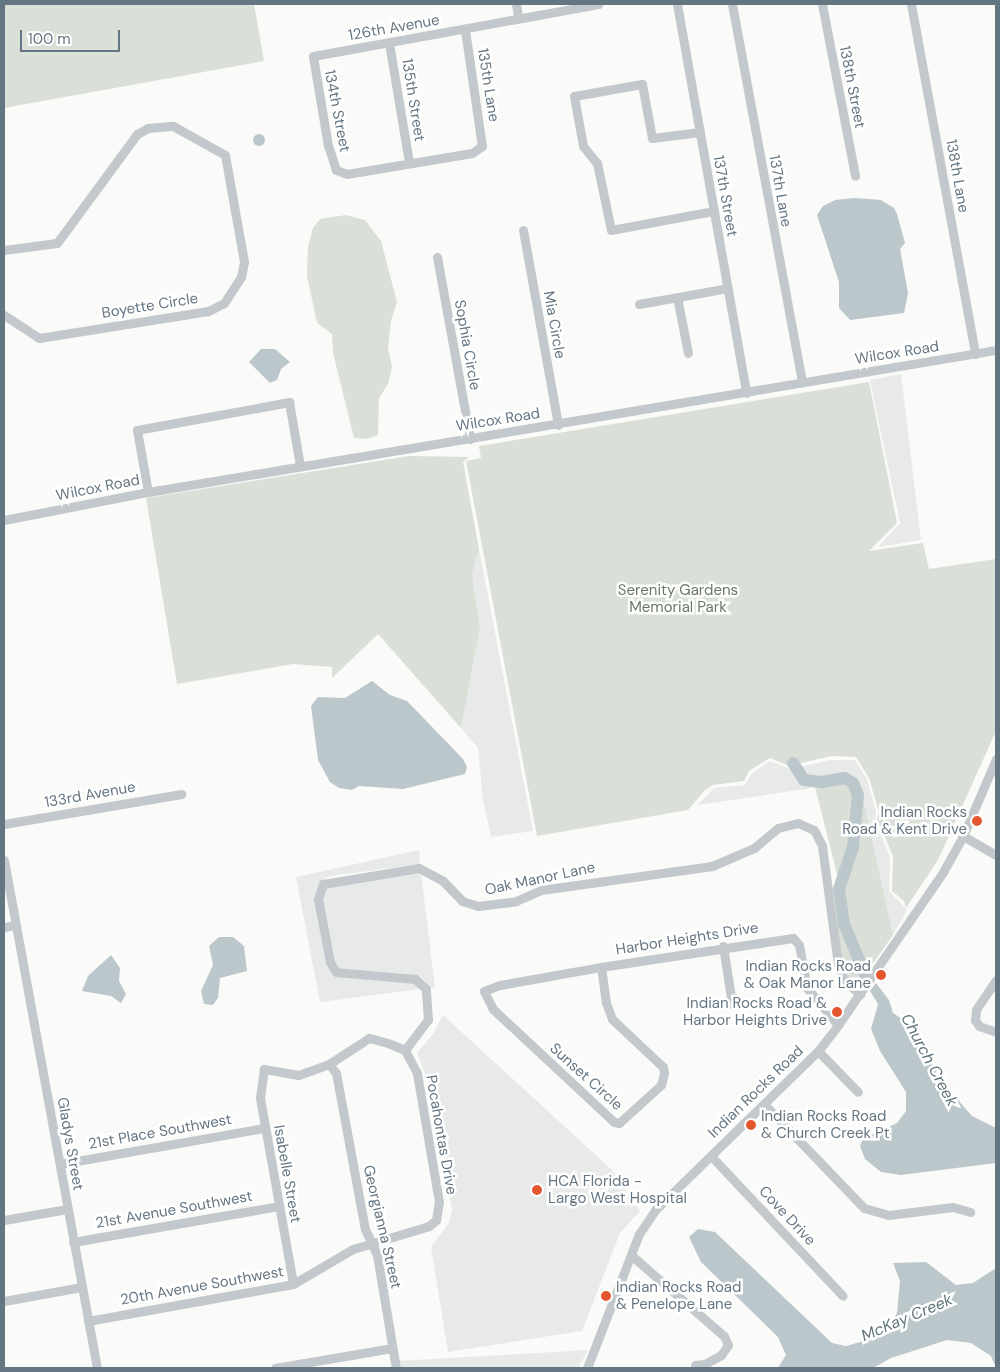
<!DOCTYPE html>
<html>
<head>
<meta charset="utf-8">
<style>
  body { margin:0 }
  #map { position:relative; width:1000px; height:1372px; overflow:hidden; background:#fafaf8; font-family:"DM Sans",sans-serif }
  div>[style] { position:absolute }
  [style*='--x'] { left:calc(var(--x)*1px); top:calc(var(--y)*1px); width:calc(var(--w)*1px); rotate:calc(var(--a)*1deg) }
  .built>* { inset:0; background:#e8e9e9 }
  .green>* { inset:0; background:#dadfd7 }
  .water>* { inset:0; background:#bbc7cb }
  .round { border-radius:50% }
  .river>* { height:12px; margin:-6px; padding:0 6px; transform-origin:6px; border-radius:6px; background:#bbc7cb }
  .minor>* { height:9px; margin:-4.5px; padding:0 4.5px; transform-origin:4.5px; border-radius:4.5px; background:#c3c8cc }
  .dots>* { width:14px; height:14px; translate:-50% -50%; box-sizing:border-box; border:2px solid #fff; border-radius:50% }
  span { translate:-50% -50%; white-space:nowrap; text-align:center; line-height:1.15; -webkit-text-stroke:5px #fff; paint-order:stroke }
  .street-label { font-size:15px; color:#657683 }
  .park-label { font-size:15px; color:#687a64 }
  .poi-label { font-size:15px; color:#657683 }
  .right { translate:-100% -50%; text-align:right }
  .left { translate:0 -50%; text-align:left }
  .water-label { font-size:16px; color:#60757c; font-style:italic }
  .frame { position:absolute; inset:0; border:5px solid #657683; pointer-events:none }
  .scale { position:absolute; left:20px; top:30px; width:100px; height:22px; box-sizing:border-box; border:2px solid #657683; border-top:0; padding-left:6px; font-size:15px; line-height:18px; white-space:nowrap; color:#657683; -webkit-text-stroke:4px #fff; paint-order:stroke }
</style>
</head>
<body>
<div id="map">
  <div class="built">
    <div style="clip-path:polygon(901px 374px,921px 540px,878px 547px,900px 523px,870px 380px)"></div>
    <div style="clip-path:polygon(479px 549px,533px 831px,491px 837px,483px 800px,478px 748px,461px 728px,480px 628px,472px 574px)"></div>
    <div style="clip-path:polygon(831px 760px,855px 760px,867px 779px,876px 811px,875px 822px,890px 857px,889px 891px,907px 910px,893px 935px,859px 781px,698px 805px,714px 788px,745px 785px,752px 773px,770px 761px,790px 769px)"></div>
    <div style="clip-path:polygon(419px 850px,420px 864px,330px 876px,320px 882px,314px 897px,336px 975px,414px 983px,421px 989px,320px 1002px,296px 877px)"></div>
    <div style="clip-path:polygon(409px 872px,421px 873px,435px 987px,429px 988px,423px 979px,415px 975px,338px 968px,333px 961px,321px 899px,325px 887px)"></div>
    <div style="clip-path:polygon(443px 1015px,612px 1170px,640px 1211px,620px 1233px,582px 1331px,448px 1352px,431px 1247px,449px 1223px,452px 1210px,431px 1088px,417px 1053px,433px 1034px)"></div>
    <div style="clip-path:polygon(588px 1350px,578px 1368px,399px 1368px,398px 1361px)"></div>
  </div>
  <div class="green">
    <div style="clip-path:polygon(4px 4px,254px 4px,264px 61px,4px 108px)"></div>
    <div style="clip-path:polygon(346px 215px,365px 220px,381px 241px,397px 302px,391px 321px,388px 348px,392px 367px,388px 384px,379px 398px,378px 435px,367px 439px,354px 438px,333px 353px,332px 334px,317px 323px,307px 276px,308px 247px,313px 228px,320px 219px)"></div>
    <div style="clip-path:polygon(869px 382px,897px 523px,869px 551px,923px 543px,929px 569px,996px 559px,996px 731px,938px 860px,906px 908px,904px 901px,892px 891px,893px 856px,877px 819px,879px 812px,869px 778px,856px 757px,831px 756px,789px 766px,770px 758px,749px 771px,744px 781px,713px 785px,705px 790px,688px 810px,537px 836px,466px 461px,481px 458px,479px 446px)"></div>
    <div style="clip-path:polygon(409px 456px,469px 457px,463px 462px,479px 549px,472px 574px,480px 628px,461px 728px,378px 634px,332px 678px,332px 667px,293px 664px,177px 684px,146px 498px)"></div>
    <div style="clip-path:polygon(859px 780px,893px 935px,858px 985px,846px 977px,841px 963px,834px 922px,841px 912px,840px 886px,815px 787px)"></div>
  </div>
  <div class="water">
    <div class="round" style="left:253px;top:134px;width:12px;height:12px"></div>
    <div style="clip-path:polygon(854px 198px,881px 200px,894px 208px,897px 214px,905px 243px,900px 249px,908px 293px,904px 313px,850px 320px,839px 308px,839px 282px,817px 215px,823px 206px,835px 200px)"></div>
    <div style="clip-path:polygon(261px 349px,275px 349px,290px 362px,281px 369px,277px 380px,270px 383px,249px 362px)"></div>
    <div style="clip-path:polygon(372px 681px,390px 695px,407px 701px,463px 759px,467px 767px,465px 774px,403px 789px,359px 786px,352px 790px,339px 788px,330px 782px,318px 760px,311px 706px,318px 697px,345px 698px)"></div>
    <div style="clip-path:polygon(219px 937px,233px 937px,244px 946px,247px 971px,220px 978px,218px 998px,213px 1005px,204px 1004px,201px 991px,213px 965px,209px 946px)"></div>
    <div style="clip-path:polygon(111px 955px,120px 968px,119px 981px,126px 994px,121px 1003px,111px 996px,82px 991px,88px 976px)"></div>
    <div style="clip-path:polygon(876px 983px,889px 1000px,893px 1013px,904px 1020px,909px 1031px,913px 1031px,943px 1083px,972px 1116px,996px 1128px,996px 1163px,901px 1175px,881px 1172px,865px 1159px,860px 1146px,863px 1139px,897px 1123px,906px 1111px,906px 1092px,880px 1051px,871px 1029px,878px 1004px,870px 991px)"></div>
    <div style="clip-path:polygon(698px 1229px,715px 1232px,832px 1343px,846px 1346px,874px 1338px,890px 1325px,897px 1313px,900px 1281px,893px 1263px,926px 1262px,956px 1285px,973px 1283px,996px 1268px,996px 1368px,991px 1356px,971px 1343px,947px 1340px,891px 1358px,873px 1368px,778px 1368px,786px 1355px,778px 1337px,701px 1262px,689px 1237px)"></div>
  </div>
  <div class="river">
    <div style="--x:793;--y:763;--w:20;--a:57"></div>
    <div style="--x:804;--y:780;--w:18;--a:6"></div>
    <div style="--x:822;--y:782;--w:23;--a:-10"></div>
    <div style="--x:845;--y:778;--w:9;--a:32"></div>
    <div style="--x:853;--y:783;--w:13;--a:67"></div>
    <div style="--x:858;--y:795;--w:52;--a:95.5"></div>
    <div style="--x:853;--y:847;--w:44;--a:108.4"></div>
    <div style="--x:839;--y:889;--w:35;--a:82"></div>
    <div style="--x:844;--y:924;--w:54;--a:67.2"></div>
  </div>
  <div class="minor">
    <div style="--x:516;--y:4;--w:13;--a:81"></div>
    <div style="--x:677;--y:4;--w:395;--a:79.9"></div>
    <div style="--x:732;--y:4;--w:385;--a:79.5"></div>
    <div style="--x:822;--y:4;--w:175;--a:79.1"></div>
    <div style="--x:911;--y:4;--w:356;--a:79.6"></div>
    <div style="--x:465;--y:30;--w:117;--a:81.7"></div>
    <div style="--x:482;--y:146;--w:12;--a:145"></div>
    <div style="--x:472;--y:153;--w:127;--a:170.5"></div>
    <div style="--x:347;--y:174;--w:12;--a:-160"></div>
    <div style="--x:336;--y:170;--w:25;--a:-108"></div>
    <div style="--x:328;--y:146;--w:91;--a:-99.5"></div>
    <div style="--x:313;--y:56;--w:290;--a:-10.3"></div>
    <div style="--x:389;--y:43;--w:121;--a:80.5"></div>
    <div style="--x:700;--y:132;--w:48;--a:172.9"></div>
    <div style="--x:652;--y:138;--w:55;--a:-100.5"></div>
    <div style="--x:642;--y:84;--w:69;--a:170"></div>
    <div style="--x:574;--y:96;--w:51;--a:79.8"></div>
    <div style="--x:583;--y:146;--w:22;--a:51"></div>
    <div style="--x:597;--y:163;--w:68;--a:78.2"></div>
    <div style="--x:611;--y:230;--w:105;--a:-10.5"></div>
    <div style="--x:523;--y:230;--w:198;--a:79.8"></div>
    <div style="--x:4;--y:250;--w:53;--a:-7.5"></div>
    <div style="--x:57;--y:243;--w:135;--a:-53.7"></div>
    <div style="--x:137;--y:134;--w:13;--a:-29"></div>
    <div style="--x:148;--y:128;--w:25;--a:-5"></div>
    <div style="--x:173;--y:126;--w:60;--a:29.1"></div>
    <div style="--x:225;--y:155;--w:109;--a:79.9"></div>
    <div style="--x:244;--y:262;--w:15;--a:101"></div>
    <div style="--x:241;--y:277;--w:31;--a:123"></div>
    <div style="--x:224;--y:303;--w:18;--a:153"></div>
    <div style="--x:208;--y:311;--w:171;--a:170.9"></div>
    <div style="--x:39;--y:338;--w:42;--a:-146.7"></div>
    <div style="--x:437;--y:257;--w:185;--a:79.7"></div>
    <div style="--x:677;--y:297;--w:57;--a:78.9"></div>
    <div style="--x:639;--y:304;--w:90;--a:-10.2"></div>
    <div style="--x:148;--y:492;--w:63;--a:-100.1"></div>
    <div style="--x:137;--y:430;--w:155;--a:-10.4"></div>
    <div style="--x:289;--y:402;--w:65;--a:80.2"></div>
    <div style="--x:4;--y:520;--w:147;--a:-11"></div>
    <div style="--x:148;--y:492;--w:860;--a:-9.51"></div>
    <div style="--x:4;--y:824;--w:180;--a:-9.6"></div>
    <div style="--x:963;--y:836;--w:38;--a:30"></div>
    <div style="--x:4;--y:860;--w:516;--a:79.63"></div>
    <div style="--x:4;--y:927;--w:12;--a:-9"></div>
    <div style="--x:723;--y:946;--w:59;--a:81.2"></div>
    <div style="--x:601;--y:967;--w:36;--a:82"></div>
    <div style="--x:606;--y:1003;--w:17;--a:69"></div>
    <div style="--x:612;--y:1019;--w:70;--a:43.3"></div>
    <div style="--x:663;--y:1067;--w:6;--a:81"></div>
    <div style="--x:664;--y:1073;--w:12;--a:104"></div>
    <div style="--x:661;--y:1085;--w:57;--a:137.9"></div>
    <div style="--x:619;--y:1123;--w:5;--a:-169"></div>
    <div style="--x:614;--y:1122;--w:166;--a:-137"></div>
    <div style="--x:493;--y:1009;--w:20;--a:-117"></div>
    <div style="--x:484;--y:991;--w:17;--a:-21"></div>
    <div style="--x:500;--y:985;--w:103;--a:-10.1"></div>
    <div style="--x:601;--y:967;--w:194;--a:-8.6"></div>
    <div style="--x:793;--y:938;--w:9;--a:49"></div>
    <div style="--x:799;--y:945;--w:44;--a:79.5"></div>
    <div style="--x:807;--y:988;--w:48;--a:50"></div>
    <div style="--x:996;--y:980;--w:36;--a:124"></div>
    <div style="--x:976;--y:1010;--w:10;--a:96"></div>
    <div style="--x:975;--y:1020;--w:7;--a:56"></div>
    <div style="--x:979;--y:1026;--w:18;--a:19"></div>
    <div style="--x:405;--y:1050;--w:38;--a:-53"></div>
    <div style="--x:428;--y:1020;--w:31;--a:-94"></div>
    <div style="--x:426;--y:989;--w:15;--a:-138"></div>
    <div style="--x:415;--y:979;--w:79;--a:-174.9"></div>
    <div style="--x:336;--y:972;--w:12;--a:-121"></div>
    <div style="--x:330;--y:962;--w:64;--a:-100.8"></div>
    <div style="--x:318;--y:899;--w:16;--a:-72"></div>
    <div style="--x:323;--y:884;--w:97;--a:-9.5"></div>
    <div style="--x:419;--y:868;--w:27;--a:28"></div>
    <div style="--x:443;--y:881;--w:28;--a:46"></div>
    <div style="--x:462;--y:901;--w:17;--a:17"></div>
    <div style="--x:478;--y:906;--w:38;--a:-7"></div>
    <div style="--x:516;--y:901;--w:27;--a:-24"></div>
    <div style="--x:541;--y:890;--w:173;--a:-8"></div>
    <div style="--x:712;--y:866;--w:46;--a:-23.2"></div>
    <div style="--x:754;--y:848;--w:31;--a:-40"></div>
    <div style="--x:778;--y:828;--w:21;--a:-14"></div>
    <div style="--x:798;--y:823;--w:17;--a:24"></div>
    <div style="--x:814;--y:830;--w:18;--a:63"></div>
    <div style="--x:822;--y:846;--w:119;--a:82.3"></div>
    <div style="--x:838;--y:964;--w:18;--a:71"></div>
    <div style="--x:844;--y:981;--w:21;--a:39"></div>
    <div style="--x:818;--y:1051;--w:57;--a:45.7"></div>
    <div style="--x:329;--y:1064;--w:11;--a:52"></div>
    <div style="--x:336;--y:1073;--w:159;--a:79.5"></div>
    <div style="--x:365;--y:1229;--w:29;--a:65"></div>
    <div style="--x:377;--y:1255;--w:115;--a:80.5"></div>
    <div style="--x:764;--y:1104;--w:144;--a:46.1"></div>
    <div style="--x:864;--y:1208;--w:26;--a:16"></div>
    <div style="--x:889;--y:1215;--w:64;--a:-7.1"></div>
    <div style="--x:953;--y:1207;--w:18;--a:16"></div>
    <div style="--x:711;--y:1156;--w:192;--a:46.7"></div>
    <div style="--x:60;--y:1164;--w:207;--a:-10"></div>
    <div style="--x:4;--y:1220;--w:64;--a:-9.9"></div>
    <div style="--x:73;--y:1242;--w:209;--a:-9.9"></div>
    <div style="--x:631;--y:1255;--w:123;--a:41.1"></div>
    <div style="--x:724;--y:1336;--w:10;--a:66"></div>
    <div style="--x:728;--y:1345;--w:12;--a:125"></div>
    <div style="--x:721;--y:1355;--w:18;--a:151"></div>
    <div style="--x:705;--y:1364;--w:10;--a:174"></div>
    <div style="--x:4;--y:1301;--w:79;--a:-10.2"></div>
    <div style="--x:88;--y:1321;--w:208;--a:-10.2"></div>
    <div style="--x:293;--y:1284;--w:69;--a:-30.3"></div>
    <div style="--x:353;--y:1249;--w:79;--a:-16.8"></div>
    <div style="--x:429;--y:1226;--w:9;--a:-41"></div>
    <div style="--x:436;--y:1220;--w:18;--a:-81"></div>
    <div style="--x:439;--y:1202;--w:131;--a:-99.7"></div>
    <div style="--x:417;--y:1073;--w:26;--a:-118"></div>
    <div style="--x:405;--y:1050;--w:18;--a:-158"></div>
    <div style="--x:388;--y:1043;--w:20;--a:-165"></div>
    <div style="--x:369;--y:1038;--w:48;--a:147"></div>
    <div style="--x:329;--y:1064;--w:33;--a:160"></div>
    <div style="--x:298;--y:1075;--w:35;--a:-170"></div>
    <div style="--x:264;--y:1069;--w:29;--a:98"></div>
    <div style="--x:260;--y:1098;--w:189;--a:79.9"></div>
    <div style="--x:275;--y:1368;--w:119;--a:-9.7"></div>
    <div style="--x:587;--y:1368;--w:144;--a:-68.8"></div>
    <div style="--x:639;--y:1234;--w:29;--a:-56"></div>
    <div style="--x:655;--y:1210;--w:228;--a:-44.3"></div>
    <div style="--x:818;--y:1051;--w:33;--a:-52"></div>
    <div style="--x:838;--y:1025;--w:186;--a:-55.5"></div>
    <div style="--x:943;--y:872;--w:41;--a:-60.9"></div>
    <div style="--x:963;--y:836;--w:84;--a:-66.8"></div>
  </div>
  <div class="dots">
    <div style="left:977px;top:821px;background:#e4572e"></div>
    <div style="left:881px;top:975px;background:#e4572e"></div>
    <div style="left:837px;top:1012px;background:#e4572e"></div>
    <div style="left:751px;top:1125px;background:#e4572e"></div>
    <div style="left:537px;top:1190px;background:#e4572e"></div>
    <div style="left:606px;top:1296px;background:#e4572e"></div>
  </div>
  <div class="street-label">
    <span style="left:394px;top:28px;rotate:-10deg">126th Avenue</span>
    <span style="left:488px;top:85px;rotate:81deg">135th Lane</span>
    <span style="left:852px;top:87px;rotate:79deg">138th Street</span>
    <span style="left:413px;top:100px;rotate:81deg">135th Street</span>
    <span style="left:337px;top:111px;rotate:79deg">134th Street</span>
    <span style="left:957px;top:176px;rotate:80deg">138th Lane</span>
    <span style="left:780px;top:191px;rotate:80deg">137th Lane</span>
    <span style="left:725px;top:196px;rotate:80deg">137th Street</span>
    <span style="left:150px;top:306px;rotate:-9deg">Boyette Circle</span>
    <span style="left:554px;top:325px;rotate:80deg">Mia Circle</span>
    <span style="left:467px;top:345px;rotate:80deg">Sophia Circle</span>
    <span style="left:897px;top:353px;rotate:-9deg">Wilcox Road</span>
    <span style="left:498px;top:420px;rotate:-9deg">Wilcox Road</span>
    <span style="left:98px;top:488px;rotate:-11deg">Wilcox Road</span>
    <span style="left:90px;top:795px;rotate:-10deg">133rd Avenue</span>
    <span style="left:540px;top:879px;rotate:-12deg">Oak Manor Lane</span>
    <span style="left:687px;top:939px;rotate:-9deg">Harbor Heights Drive</span>
    <span style="left:586px;top:1077px;rotate:42deg">Sunset Circle</span>
    <span style="left:756px;top:1092px;rotate:-44deg">Indian Rocks Road</span>
    <span style="left:160px;top:1132px;rotate:-10deg">21st Place Southwest</span>
    <span style="left:441px;top:1135px;rotate:80deg">Pocahontas Drive</span>
    <span style="left:70px;top:1144px;rotate:80deg">Gladys Street</span>
    <span style="left:287px;top:1174px;rotate:80deg">Isabelle Street</span>
    <span style="left:174px;top:1210px;rotate:-10deg">21st Avenue Southwest</span>
    <span style="left:787px;top:1216px;rotate:47deg">Cove Drive</span>
    <span style="left:382px;top:1227px;rotate:77deg">Georgianna Street</span>
    <span style="left:202px;top:1286px;rotate:-10deg">20th Avenue Southwest</span>
  </div>
  <div class="park-label">
    <span style="left:678px;top:599px">Serenity Gardens<br>Memorial Park</span>
  </div>
  <div class="poi-label">
    <span class="right" style="left:967px;top:821px">Indian Rocks<br>Road &amp; Kent Drive</span>
    <span class="right" style="left:871px;top:975px">Indian Rocks Road<br>&amp; Oak Manor Lane</span>
    <span class="right" style="left:827px;top:1012px">Indian Rocks Road &amp;<br>Harbor Heights Drive</span>
    <span class="left" style="left:761px;top:1125px">Indian Rocks Road<br>&amp; Church Creek Pt</span>
    <span class="left" style="left:548px;top:1190px">HCA Florida -<br>Largo West Hospital</span>
    <span class="left" style="left:616px;top:1296px">Indian Rocks Road<br>&amp; Penelope Lane</span>
  </div>
  <div class="water-label">
    <span style="left:929px;top:1060px;rotate:62deg">Church Creek</span>
    <span style="left:907px;top:1318px;rotate:-23deg">McKay Creek</span>
  </div>
  <div class="frame"></div>
  <div class="scale">100 m</div>
</div>
</body>
</html>
